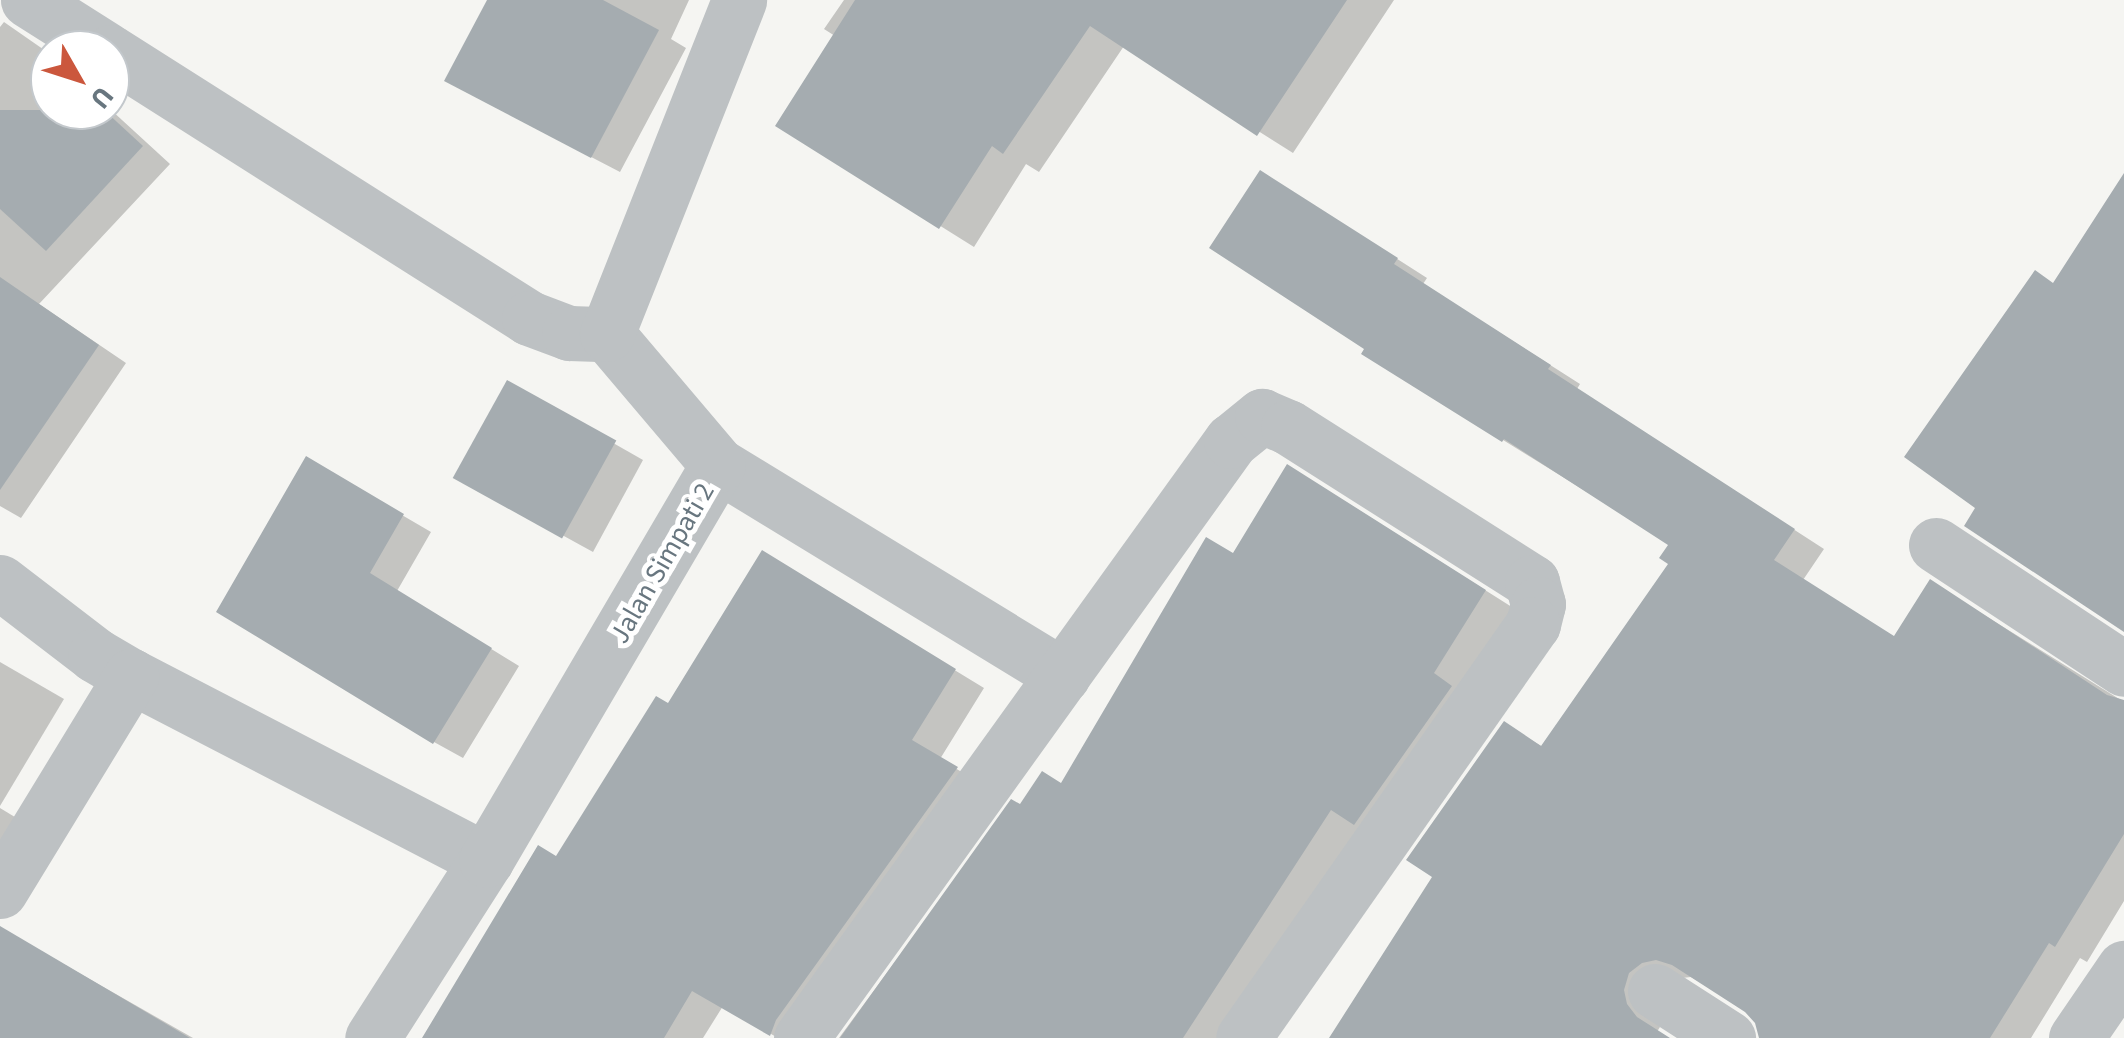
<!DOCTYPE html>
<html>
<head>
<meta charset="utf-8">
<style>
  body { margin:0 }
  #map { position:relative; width:2124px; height:1038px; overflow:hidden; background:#f5f5f2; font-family:"Source Sans 3",sans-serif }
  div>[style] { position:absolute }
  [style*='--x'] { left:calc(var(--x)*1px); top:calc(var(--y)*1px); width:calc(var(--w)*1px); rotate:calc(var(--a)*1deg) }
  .shadow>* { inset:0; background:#0003 }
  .building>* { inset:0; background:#a5acb0; transform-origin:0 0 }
  .minor>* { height:55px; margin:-27.5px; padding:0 27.5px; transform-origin:27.5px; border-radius:27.5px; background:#bdc1c3 }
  span { translate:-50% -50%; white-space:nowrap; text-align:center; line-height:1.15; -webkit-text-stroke:10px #fff; paint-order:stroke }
  .street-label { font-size:28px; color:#68767f }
  .north { position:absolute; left:30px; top:30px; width:100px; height:100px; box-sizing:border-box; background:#fff; border:2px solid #c3c8cc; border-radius:50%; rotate:129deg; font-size:28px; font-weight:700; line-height:40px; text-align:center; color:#68767f }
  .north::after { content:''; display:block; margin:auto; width:35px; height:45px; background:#cb573d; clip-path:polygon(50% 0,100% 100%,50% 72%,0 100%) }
</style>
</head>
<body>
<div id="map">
  <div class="shadow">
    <div style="clip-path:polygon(490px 0,689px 0,671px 39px,686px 48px,620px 172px,476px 97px)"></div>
    <div style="clip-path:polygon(844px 0,1394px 0,1293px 153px,1124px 46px,1039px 172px,1026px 164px,974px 247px,779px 125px,835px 36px,824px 29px)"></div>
    <div style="clip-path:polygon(4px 22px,50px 54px,50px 110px,110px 109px,170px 164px,39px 304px,126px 363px,21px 518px,0 506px,0 27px)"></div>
    <div style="clip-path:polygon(1291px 191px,1427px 278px,1423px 284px,1580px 384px,1577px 389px,1824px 549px,1803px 580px,1895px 638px,1931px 582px,2124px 702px,2124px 901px,2087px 962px,2080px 958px,2031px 1038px,1797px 1038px,1691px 977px,1673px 979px,1654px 1009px,1660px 1027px,1653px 1038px,1332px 1038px,1435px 876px,1504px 724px,1543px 747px,1672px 564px,1671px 544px,1503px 440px,1368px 348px)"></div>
    <div style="clip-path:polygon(508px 383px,643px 460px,593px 552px,484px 492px)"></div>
    <div style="clip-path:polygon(306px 459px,431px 532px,397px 591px,519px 666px,463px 758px,434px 742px)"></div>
    <div style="clip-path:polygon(1319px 485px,1515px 609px,1250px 1038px,839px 1038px,1012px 803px,1021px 808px,1062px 785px,1234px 556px)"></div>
    <div style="clip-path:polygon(792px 571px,984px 688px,940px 759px,985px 786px,778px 1038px,723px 1006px,703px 1038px,425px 1038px,669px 706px)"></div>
    <div style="clip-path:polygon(0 662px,64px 699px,0 806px)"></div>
    <div style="clip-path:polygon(0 808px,33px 828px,0 883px)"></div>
    <div style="clip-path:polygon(0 928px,193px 1038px,0 1038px)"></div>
  </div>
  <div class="building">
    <div style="clip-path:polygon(487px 0,603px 0,659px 30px,591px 158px,444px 81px)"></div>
    <div style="clip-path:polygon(855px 0,1347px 0,1257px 136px,1090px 26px,1003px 154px,992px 146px,939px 229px,775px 126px)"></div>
    <div style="clip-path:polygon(0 110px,104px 110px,143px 146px,46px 251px,0 209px)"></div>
    <div style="clip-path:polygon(1260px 170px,1398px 258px,1394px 264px,1551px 365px,1548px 369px,1795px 529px,1774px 560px,1894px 636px,1930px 579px,2107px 695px,2124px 700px,2124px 834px,2055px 947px,2049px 943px,1990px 1038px,1759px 1038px,1755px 1023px,1745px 1012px,1672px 965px,1656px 960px,1642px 963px,1629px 973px,1624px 990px,1627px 1004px,1637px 1017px,1670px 1038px,1329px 1038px,1432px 877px,1406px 860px,1504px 721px,1541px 746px,1668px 564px,1659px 558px,1668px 545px,1504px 439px,1502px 442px,1361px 354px,1364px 349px,1209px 248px)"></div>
    <div style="clip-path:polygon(2124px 173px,2124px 632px,1964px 526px,1975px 508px,1904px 457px,2035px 270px,2053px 283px)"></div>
    <div style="clip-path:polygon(0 277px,99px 345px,0 490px)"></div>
    <div style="left:507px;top:380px;width:125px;height:112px;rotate:29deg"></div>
    <div style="clip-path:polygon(306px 456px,404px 514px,370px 573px,492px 648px,433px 744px,216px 612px)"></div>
    <div style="clip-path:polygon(1287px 464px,1486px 590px,1434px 673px,1452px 686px,1354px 825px,1331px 810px,1183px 1038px,840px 1038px,1011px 799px,1020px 804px,1042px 771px,1061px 783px,1206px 537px,1233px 553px)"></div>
    <div style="clip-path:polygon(762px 550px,956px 669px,912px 740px,958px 767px,776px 1020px,770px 1036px,692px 991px,664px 1038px,422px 1038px,538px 845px,556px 856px,656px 696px,668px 703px)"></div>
    <div style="clip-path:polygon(0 926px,190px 1038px,0 1038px)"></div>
  </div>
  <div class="minor">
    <div style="--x:28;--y:0;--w:93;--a:32.3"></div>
    <div style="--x:110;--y:52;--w:496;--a:32.4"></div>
    <div style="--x:529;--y:318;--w:43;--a:20.6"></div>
    <div style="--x:569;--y:333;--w:38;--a:2"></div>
    <div style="--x:718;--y:465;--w:404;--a:31.4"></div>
    <div style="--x:1936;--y:545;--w:225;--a:33.4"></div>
    <div style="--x:0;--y:582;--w:120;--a:37.5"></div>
    <div style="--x:95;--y:655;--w:42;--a:30.3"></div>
    <div style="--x:131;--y:676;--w:400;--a:27.4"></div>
    <div style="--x:486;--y:860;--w:211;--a:122.6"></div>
    <div style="--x:486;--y:860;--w:458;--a:-59.6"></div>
    <div style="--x:718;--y:465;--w:172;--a:-130.3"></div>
    <div style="--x:607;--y:334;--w:359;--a:-68.4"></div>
    <div style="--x:0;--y:891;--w:252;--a:-58.6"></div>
    <div style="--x:1655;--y:991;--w:87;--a:32.8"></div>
    <div style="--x:801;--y:1038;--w:736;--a:-54.24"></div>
    <div style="--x:1231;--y:441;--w:40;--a:-39"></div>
    <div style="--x:1262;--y:416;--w:28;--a:23"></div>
    <div style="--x:1288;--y:427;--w:289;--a:32.4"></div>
    <div style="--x:1532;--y:582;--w:23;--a:75"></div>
    <div style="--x:1538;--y:604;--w:21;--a:104"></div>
    <div style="--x:1533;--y:624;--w:505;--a:125.01"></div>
    <div style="--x:2076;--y:1038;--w:85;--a:-55.6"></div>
  </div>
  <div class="street-label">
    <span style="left:662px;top:563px;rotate:-60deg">Jalan Simpati 2</span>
  </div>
  <div class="north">U</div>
</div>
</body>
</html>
